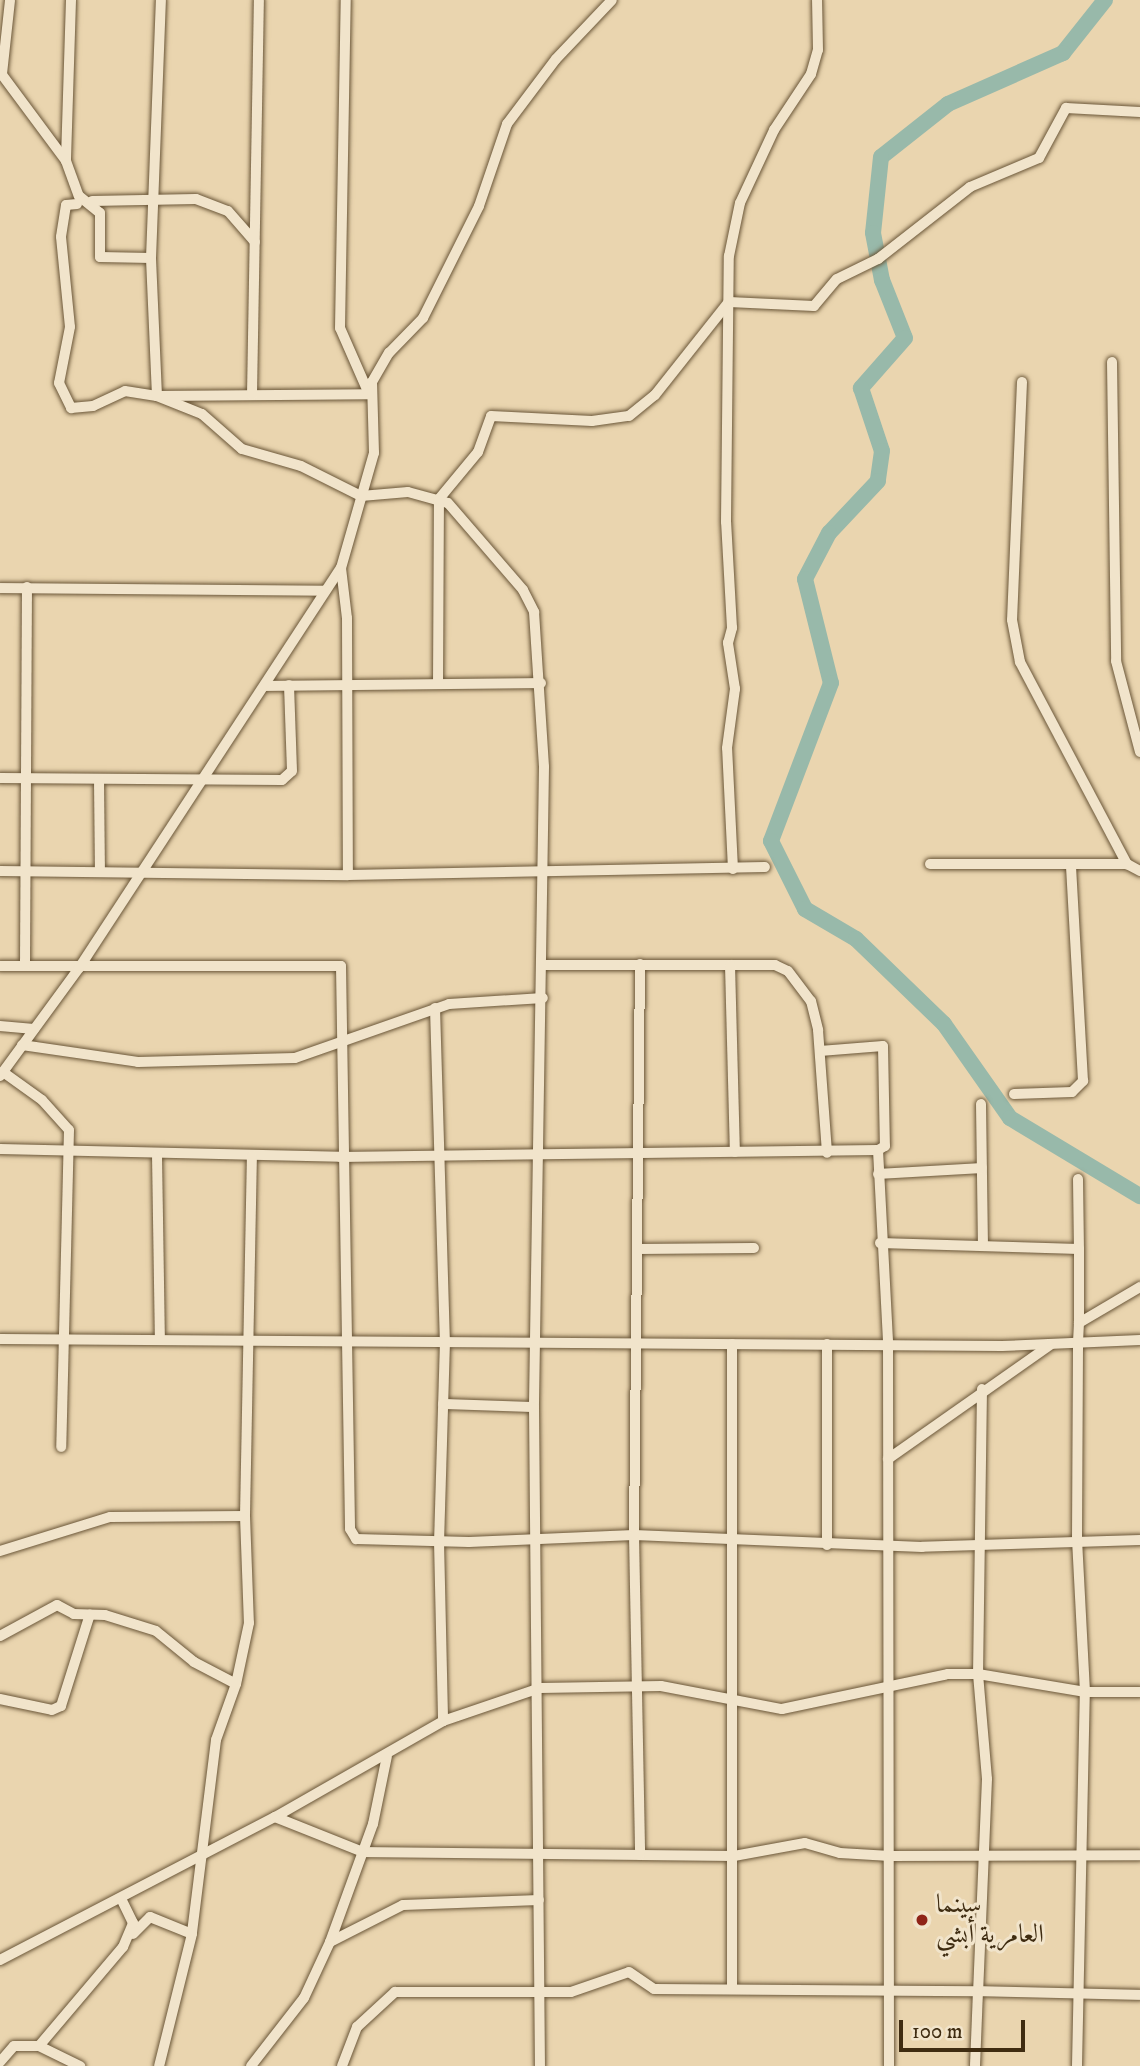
<!DOCTYPE html>
<html>
<head>
<meta charset="utf-8">
<style>
  body { margin:0 }
  #map { position:relative; width:1140px; height:2066px; overflow:hidden; background:#ead5af; font-family:"IM FELL DW Pica",Amiri,serif }
  div>[style] { position:absolute }
  [style*='--x'] { left:calc(var(--x)*1px); top:calc(var(--y)*1px); width:calc(var(--w)*1px); rotate:calc(var(--a)*1deg) }
  .river>* { height:16px; margin:-8px; padding:0 8px; transform-origin:8px; border-radius:8px; background:#98b9aa }
  .roads { filter:drop-shadow(0 0 2px #6a5638) drop-shadow(0 0 2px #6a5638) }
  .minor>* { height:10px; margin:-5px; padding:0 5px; transform-origin:5px; border-radius:5px; background:#f1e4cb }
  .dots>* { width:19px; height:19px; translate:-50% -50%; box-sizing:border-box; border:4px solid #f1e4cb; border-radius:50% }
  span { translate:-50% -50%; white-space:nowrap; text-align:center; line-height:1.15; -webkit-text-stroke:6px #f1e4cb; paint-order:stroke }
  .poi-label { font-size:26px; color:#3f2c11 }
  .left { translate:0 -50%; text-align:left }
  .scale { position:absolute; left:899px; top:2020px; width:126px; height:32px; box-sizing:border-box; border:4px solid #3f2c11; border-top:0; padding-left:9px; font-size:21px; line-height:24px; white-space:nowrap; color:#3f2c11; -webkit-text-stroke:5px #f1e4cb; paint-order:stroke }
</style>
</head>
<body>
<div id="map">
  <div class="river">
    <div style="--x:1105;--y:0;--w:68;--a:128.4"></div>
    <div style="--x:1063;--y:53;--w:126;--a:156.1"></div>
    <div style="--x:948;--y:104;--w:85;--a:141.7"></div>
    <div style="--x:881;--y:157;--w:76;--a:96"></div>
    <div style="--x:873;--y:233;--w:48;--a:79.2"></div>
    <div style="--x:882;--y:280;--w:62;--a:68.4"></div>
    <div style="--x:905;--y:338;--w:67;--a:131.3"></div>
    <div style="--x:861;--y:388;--w:66;--a:71.6"></div>
    <div style="--x:882;--y:451;--w:30;--a:98"></div>
    <div style="--x:878;--y:481;--w:71;--a:133.3"></div>
    <div style="--x:829;--y:533;--w:52;--a:117.6"></div>
    <div style="--x:805;--y:579;--w:107;--a:76"></div>
    <div style="--x:831;--y:683;--w:169;--a:110.8"></div>
    <div style="--x:771;--y:841;--w:76;--a:63.4"></div>
    <div style="--x:805;--y:909;--w:59;--a:30.5"></div>
    <div style="--x:856;--y:939;--w:122;--a:44"></div>
    <div style="--x:944;--y:1024;--w:115;--a:54.9"></div>
    <div style="--x:1010;--y:1118;--w:152;--a:31"></div>
  </div>
  <div class="roads">
    <div class="minor">
      <div style="--x:71;--y:0;--w:161;--a:91.8"></div>
      <div style="--x:66;--y:161;--w:37;--a:70"></div>
      <div style="--x:79;--y:196;--w:27;--a:39"></div>
      <div style="--x:100;--y:213;--w:44;--a:90"></div>
      <div style="--x:100;--y:257;--w:51;--a:1.1"></div>
      <div style="--x:0;--y:72;--w:111;--a:53.4"></div>
      <div style="--x:2;--y:74;--w:74;--a:-83.8"></div>
      <div style="--x:92;--y:201;--w:104;--a:-1.1"></div>
      <div style="--x:196;--y:199;--w:34;--a:21"></div>
      <div style="--x:228;--y:211;--w:41;--a:48.9"></div>
      <div style="--x:77;--y:204;--w:11;--a:175"></div>
      <div style="--x:66;--y:205;--w:32;--a:99"></div>
      <div style="--x:61;--y:237;--w:90;--a:84.3"></div>
      <div style="--x:70;--y:327;--w:57;--a:101.1"></div>
      <div style="--x:59;--y:383;--w:28;--a:64"></div>
      <div style="--x:71;--y:408;--w:22;--a:-5"></div>
      <div style="--x:93;--y:406;--w:35;--a:-25"></div>
      <div style="--x:125;--y:391;--w:32;--a:9"></div>
      <div style="--x:157;--y:396;--w:212;--a:-0.5"></div>
      <div style="--x:369;--y:394;--w:72;--a:-113.7"></div>
      <div style="--x:340;--y:328;--w:328;--a:-89"></div>
      <div style="--x:729;--y:302;--w:85;--a:2.7"></div>
      <div style="--x:814;--y:306;--w:35;--a:-50"></div>
      <div style="--x:837;--y:279;--w:46;--a:-26"></div>
      <div style="--x:878;--y:259;--w:117;--a:-38"></div>
      <div style="--x:970;--y:187;--w:75;--a:-22.8"></div>
      <div style="--x:1039;--y:158;--w:57;--a:-61.6"></div>
      <div style="--x:1066;--y:108;--w:74;--a:3.1"></div>
      <div style="--x:1112;--y:362;--w:299;--a:89.2"></div>
      <div style="--x:1116;--y:661;--w:94;--a:75.2"></div>
      <div style="--x:1022;--y:382;--w:238;--a:92.4"></div>
      <div style="--x:1012;--y:620;--w:43;--a:79.2"></div>
      <div style="--x:1020;--y:662;--w:229;--a:62.1"></div>
      <div style="--x:252;--y:395;--w:395;--a:-89"></div>
      <div style="--x:157;--y:396;--w:48;--a:21.8"></div>
      <div style="--x:202;--y:414;--w:53;--a:41.2"></div>
      <div style="--x:242;--y:449;--w:61;--a:16.1"></div>
      <div style="--x:301;--y:466;--w:67;--a:26.6"></div>
      <div style="--x:361;--y:496;--w:47;--a:-4.9"></div>
      <div style="--x:408;--y:492;--w:41;--a:15.4"></div>
      <div style="--x:448;--y:503;--w:115;--a:49.2"></div>
      <div style="--x:523;--y:590;--w:25;--a:63"></div>
      <div style="--x:534;--y:612;--w:155;--a:86.3"></div>
      <div style="--x:544;--y:767;--w:640;--a:90.9"></div>
      <div style="--x:534;--y:1407;--w:659;--a:89.48"></div>
      <div style="--x:157;--y:396;--w:138;--a:-92.5"></div>
      <div style="--x:151;--y:258;--w:258;--a:-87.8"></div>
      <div style="--x:341;--y:568;--w:50;--a:83.2"></div>
      <div style="--x:347;--y:618;--w:257;--a:89.8"></div>
      <div style="--x:0;--y:588;--w:323;--a:0.5"></div>
      <div style="--x:438;--y:684;--w:185;--a:-89.7"></div>
      <div style="--x:439;--y:499;--w:61;--a:-50.3"></div>
      <div style="--x:478;--y:452;--w:38;--a:-70"></div>
      <div style="--x:491;--y:416;--w:101;--a:2.8"></div>
      <div style="--x:592;--y:421;--w:37;--a:-8"></div>
      <div style="--x:629;--y:416;--w:33;--a:-39"></div>
      <div style="--x:655;--y:395;--w:117;--a:-51.6"></div>
      <div style="--x:266;--y:686;--w:275;--a:-0.6"></div>
      <div style="--x:0;--y:778;--w:282;--a:0.4"></div>
      <div style="--x:282;--y:780;--w:13;--a:-42"></div>
      <div style="--x:292;--y:771;--w:86;--a:-92"></div>
      <div style="--x:99;--y:780;--w:91;--a:89.4"></div>
      <div style="--x:930;--y:864;--w:197;--a:0"></div>
      <div style="--x:1127;--y:864;--w:15;--a:28"></div>
      <div style="--x:733;--y:869;--w:121;--a:-92.8"></div>
      <div style="--x:727;--y:748;--w:60;--a:-82.3"></div>
      <div style="--x:735;--y:689;--w:47;--a:-98.7"></div>
      <div style="--x:728;--y:643;--w:16;--a:-75"></div>
      <div style="--x:732;--y:628;--w:106;--a:-93.2"></div>
      <div style="--x:726;--y:522;--w:266;--a:-89.4"></div>
      <div style="--x:729;--y:256;--w:54;--a:-78.3"></div>
      <div style="--x:740;--y:203;--w:81;--a:-65"></div>
      <div style="--x:774;--y:130;--w:67;--a:-56.5"></div>
      <div style="--x:811;--y:74;--w:25;--a:-74"></div>
      <div style="--x:818;--y:50;--w:50;--a:-91.1"></div>
      <div style="--x:0;--y:871;--w:348;--a:0.7"></div>
      <div style="--x:348;--y:875;--w:417;--a:-1.1"></div>
      <div style="--x:542;--y:965;--w:233;--a:0"></div>
      <div style="--x:775;--y:965;--w:14;--a:25"></div>
      <div style="--x:788;--y:971;--w:38;--a:53"></div>
      <div style="--x:811;--y:1001;--w:30;--a:76"></div>
      <div style="--x:818;--y:1030;--w:123;--a:85.8"></div>
      <div style="--x:730;--y:965;--w:187;--a:88.5"></div>
      <div style="--x:0;--y:966;--w:341;--a:0"></div>
      <div style="--x:341;--y:966;--w:563;--a:89.08"></div>
      <div style="--x:350;--y:1529;--w:12;--a:59"></div>
      <div style="--x:356;--y:1539;--w:113;--a:1.5"></div>
      <div style="--x:469;--y:1542;--w:165;--a:-2.4"></div>
      <div style="--x:634;--y:1535;--w:571;--a:-89.4"></div>
      <div style="--x:25;--y:966;--w:379;--a:-89.7"></div>
      <div style="--x:435;--y:1008;--w:333;--a:88.3"></div>
      <div style="--x:445;--y:1341;--w:200;--a:91.7"></div>
      <div style="--x:439;--y:1541;--w:180;--a:88.7"></div>
      <div style="--x:0;--y:1026;--w:34;--a:5"></div>
      <div style="--x:22;--y:1045;--w:117;--a:8.3"></div>
      <div style="--x:138;--y:1062;--w:157;--a:-1.5"></div>
      <div style="--x:295;--y:1058;--w:163;--a:-19.3"></div>
      <div style="--x:449;--y:1004;--w:94;--a:-3.7"></div>
      <div style="--x:820;--y:1051;--w:63;--a:-4.5"></div>
      <div style="--x:883;--y:1046;--w:100;--a:88.9"></div>
      <div style="--x:885;--y:1146;--w:8;--a:150"></div>
      <div style="--x:3;--y:1072;--w:48;--a:35.7"></div>
      <div style="--x:42;--y:1100;--w:40;--a:48"></div>
      <div style="--x:69;--y:1130;--w:317;--a:91.4"></div>
      <div style="--x:0;--y:1076;--w:134;--a:-53.8"></div>
      <div style="--x:79;--y:968;--w:478;--a:-56.8"></div>
      <div style="--x:341;--y:568;--w:120;--a:-74"></div>
      <div style="--x:374;--y:453;--w:71;--a:-91.6"></div>
      <div style="--x:372;--y:382;--w:34;--a:-60"></div>
      <div style="--x:389;--y:353;--w:49;--a:-45.8"></div>
      <div style="--x:423;--y:318;--w:125;--a:-63.4"></div>
      <div style="--x:479;--y:206;--w:87;--a:-71.1"></div>
      <div style="--x:507;--y:124;--w:81;--a:-53"></div>
      <div style="--x:556;--y:59;--w:81;--a:-46.5"></div>
      <div style="--x:1014;--y:1094;--w:58;--a:-2"></div>
      <div style="--x:1072;--y:1092;--w:16;--a:-45"></div>
      <div style="--x:1083;--y:1081;--w:217;--a:-93.2"></div>
      <div style="--x:981;--y:1104;--w:142;--a:89.2"></div>
      <div style="--x:0;--y:1149;--w:340;--a:1.3"></div>
      <div style="--x:340;--y:1157;--w:538;--a:-0.75"></div>
      <div style="--x:878;--y:1150;--w:194;--a:87"></div>
      <div style="--x:888;--y:1344;--w:722;--a:89.92"></div>
      <div style="--x:157;--y:1155;--w:185;--a:89.1"></div>
      <div style="--x:878;--y:1174;--w:104;--a:-3.3"></div>
      <div style="--x:1078;--y:1179;--w:70;--a:89.2"></div>
      <div style="--x:880;--y:1243;--w:199;--a:1.7"></div>
      <div style="--x:1079;--y:1249;--w:74;--a:90"></div>
      <div style="--x:637;--y:1249;--w:117;--a:-0.5"></div>
      <div style="--x:0;--y:1339;--w:1002;--a:0.4"></div>
      <div style="--x:1002;--y:1346;--w:138;--a:-2.5"></div>
      <div style="--x:827;--y:1344;--w:201;--a:90"></div>
      <div style="--x:982;--y:1389;--w:285;--a:90.8"></div>
      <div style="--x:978;--y:1674;--w:105;--a:85.1"></div>
      <div style="--x:987;--y:1779;--w:212;--a:92.4"></div>
      <div style="--x:978;--y:1991;--w:162;--a:1.4"></div>
      <div style="--x:443;--y:1404;--w:91;--a:1.9"></div>
      <div style="--x:888;--y:1459;--w:198;--a:-35.1"></div>
      <div style="--x:245;--y:1516;--w:360;--a:-88.9"></div>
      <div style="--x:1140;--y:1540;--w:218;--a:178.2"></div>
      <div style="--x:922;--y:1547;--w:288;--a:-177.6"></div>
      <div style="--x:634;--y:1535;--w:320;--a:88.9"></div>
      <div style="--x:640;--y:1855;--w:94;--a:0.6"></div>
      <div style="--x:734;--y:1856;--w:72;--a:-10.4"></div>
      <div style="--x:805;--y:1843;--w:36;--a:16"></div>
      <div style="--x:840;--y:1853;--w:50;--a:3.4"></div>
      <div style="--x:890;--y:1856;--w:250;--a:-0.2"></div>
      <div style="--x:0;--y:1551;--w:115;--a:-17.2"></div>
      <div style="--x:110;--y:1517;--w:135;--a:-0.4"></div>
      <div style="--x:245;--y:1516;--w:107;--a:87.9"></div>
      <div style="--x:249;--y:1623;--w:62;--a:102"></div>
      <div style="--x:236;--y:1684;--w:59;--a:109.7"></div>
      <div style="--x:216;--y:1740;--w:195;--a:97.1"></div>
      <div style="--x:192;--y:1934;--w:136;--a:104"></div>
      <div style="--x:0;--y:1636;--w:65;--a:-28.5"></div>
      <div style="--x:57;--y:1605;--w:19;--a:28"></div>
      <div style="--x:74;--y:1614;--w:31;--a:2"></div>
      <div style="--x:105;--y:1615;--w:53;--a:17.4"></div>
      <div style="--x:156;--y:1631;--w:49;--a:39.2"></div>
      <div style="--x:194;--y:1662;--w:47;--a:27.6"></div>
      <div style="--x:0;--y:1699;--w:53;--a:11.9"></div>
      <div style="--x:52;--y:1710;--w:10;--a:-24"></div>
      <div style="--x:61;--y:1706;--w:96;--a:-72.5"></div>
      <div style="--x:275;--y:1817;--w:95;--a:21.7"></div>
      <div style="--x:363;--y:1852;--w:277;--a:0.6"></div>
      <div style="--x:133;--y:1934;--w:24;--a:-45"></div>
      <div style="--x:150;--y:1917;--w:45;--a:22"></div>
      <div style="--x:330;--y:1942;--w:82;--a:-26.9"></div>
      <div style="--x:403;--y:1905;--w:136;--a:-2.1"></div>
      <div style="--x:0;--y:1960;--w:310;--a:-27.5"></div>
      <div style="--x:275;--y:1817;--w:193;--a:-29.7"></div>
      <div style="--x:443;--y:1721;--w:102;--a:-18.8"></div>
      <div style="--x:540;--y:1688;--w:121;--a:-0.9"></div>
      <div style="--x:661;--y:1686;--w:123;--a:10.8"></div>
      <div style="--x:782;--y:1709;--w:170;--a:-11.9"></div>
      <div style="--x:948;--y:1674;--w:30;--a:0"></div>
      <div style="--x:978;--y:1674;--w:109;--a:9.5"></div>
      <div style="--x:1085;--y:1692;--w:55;--a:0"></div>
      <div style="--x:732;--y:1989;--w:645;--a:-90"></div>
      <div style="--x:39;--y:2046;--w:46;--a:26"></div>
      <div style="--x:0;--y:2062;--w:21;--a:-49"></div>
      <div style="--x:14;--y:2046;--w:25;--a:0"></div>
      <div style="--x:39;--y:2046;--w:130;--a:-49.7"></div>
      <div style="--x:123;--y:1947;--w:26;--a:-67"></div>
      <div style="--x:133;--y:1923;--w:28;--a:-116"></div>
      <div style="--x:251;--y:2066;--w:86;--a:-52.1"></div>
      <div style="--x:304;--y:1998;--w:62;--a:-65.1"></div>
      <div style="--x:330;--y:1942;--w:126;--a:-70"></div>
      <div style="--x:373;--y:1824;--w:69;--a:-78.4"></div>
      <div style="--x:342;--y:2066;--w:42;--a:-69"></div>
      <div style="--x:357;--y:2027;--w:52;--a:-42.6"></div>
      <div style="--x:395;--y:1992;--w:176;--a:0"></div>
      <div style="--x:571;--y:1992;--w:61;--a:-19"></div>
      <div style="--x:629;--y:1972;--w:30;--a:34"></div>
      <div style="--x:654;--y:1989;--w:324;--a:0.4"></div>
      <div style="--x:978;--y:1991;--w:75;--a:92.3"></div>
      <div style="--x:1077;--y:2066;--w:374;--a:-88.8"></div>
      <div style="--x:1085;--y:1692;--w:153;--a:-93"></div>
      <div style="--x:1077;--y:1539;--w:197;--a:-89.7"></div>
      <div style="--x:1078;--y:1342;--w:19;--a:-87"></div>
      <div style="--x:1079;--y:1323;--w:71;--a:-30.5"></div>
    </div>
  </div>
  <div class="dots">
    <div style="left:922px;top:1920px;background:#8f2418"></div>
  </div>
  <div class="poi-label">
    <span class="left" style="left:936px;top:1920px">سينما<br>العامرية أبشي</span>
  </div>
  <div class="scale">100 m</div>
</div>
</body>
</html>
